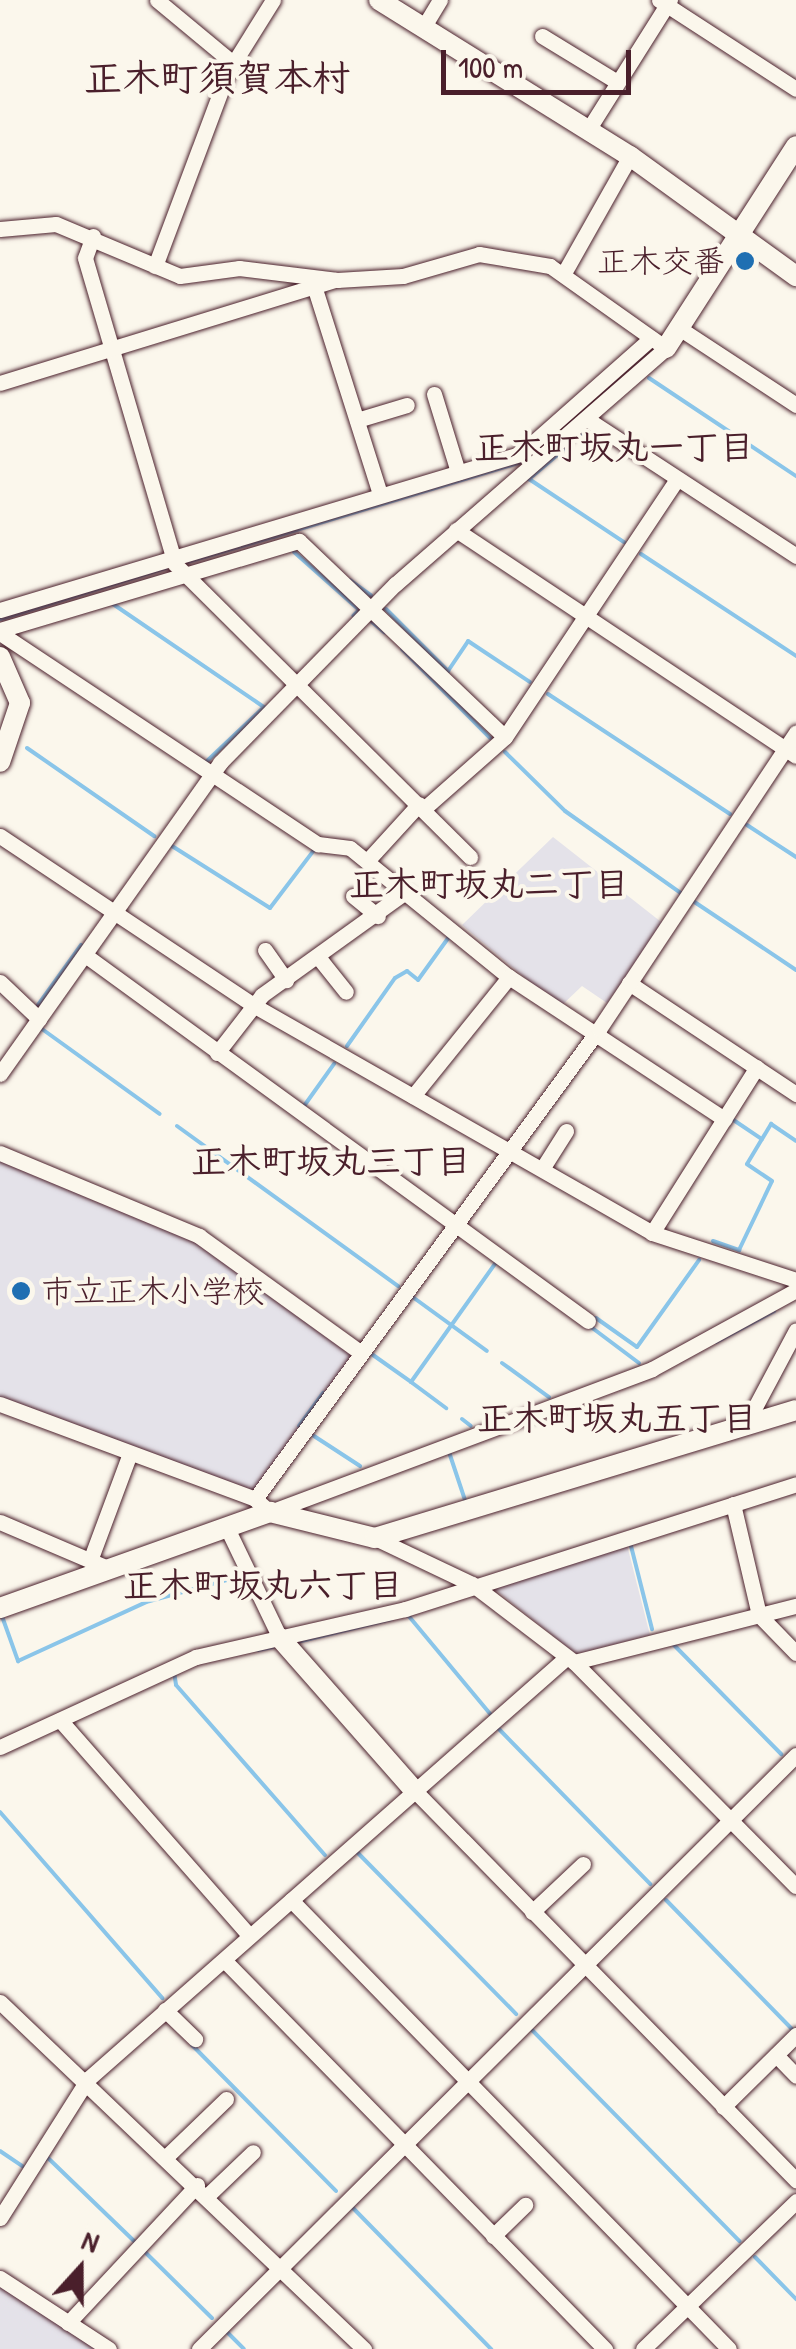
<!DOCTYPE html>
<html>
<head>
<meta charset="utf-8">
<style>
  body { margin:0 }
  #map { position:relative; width:796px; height:2349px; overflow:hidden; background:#fbf7ec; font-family:"Patrick Hand","Klee One",sans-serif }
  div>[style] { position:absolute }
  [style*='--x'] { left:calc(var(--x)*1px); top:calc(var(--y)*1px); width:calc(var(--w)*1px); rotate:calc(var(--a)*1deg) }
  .built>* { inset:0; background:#e4e2e9 }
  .stream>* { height:4px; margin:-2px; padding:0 2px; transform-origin:2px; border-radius:2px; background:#8ac5e9 }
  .roads { filter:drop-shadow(0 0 2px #4a1f2b) drop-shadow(0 0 2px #4a1f2b) }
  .street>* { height:15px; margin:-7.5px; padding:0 7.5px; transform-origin:7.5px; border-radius:7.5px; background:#fbf7ec }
  .secondary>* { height:20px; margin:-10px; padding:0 10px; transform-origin:10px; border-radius:10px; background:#fbf7ec }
  .dots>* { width:28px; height:28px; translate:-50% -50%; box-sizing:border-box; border:5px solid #fbf7ec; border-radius:50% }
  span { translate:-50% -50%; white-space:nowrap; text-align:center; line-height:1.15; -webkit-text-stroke:8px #fbf7ec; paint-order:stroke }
  .poi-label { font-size:32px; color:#4a1f2b }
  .right { translate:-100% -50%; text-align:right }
  .left { translate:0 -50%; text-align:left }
  .neighbourhood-label { font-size:35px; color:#4a1f2b; font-weight:700 }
  .quarter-label { font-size:38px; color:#4a1f2b; font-weight:700 }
  .north { position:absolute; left:30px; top:2219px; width:100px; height:100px; -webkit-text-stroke:8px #fbf7ec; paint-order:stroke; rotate:21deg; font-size:28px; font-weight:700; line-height:40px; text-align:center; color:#4a1f2b }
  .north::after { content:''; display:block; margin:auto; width:35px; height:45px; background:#4a1f2b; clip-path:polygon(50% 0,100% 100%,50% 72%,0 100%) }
  .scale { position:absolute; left:441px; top:50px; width:190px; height:45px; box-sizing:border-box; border:5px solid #4a1f2b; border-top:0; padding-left:12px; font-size:30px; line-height:35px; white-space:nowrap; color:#4a1f2b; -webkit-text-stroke:8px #fbf7ec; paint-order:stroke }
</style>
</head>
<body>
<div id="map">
  <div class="built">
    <div style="clip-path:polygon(553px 837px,665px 925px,607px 1003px,582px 986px,560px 1007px,462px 925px)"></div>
    <div style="clip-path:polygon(0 1159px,201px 1243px,353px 1354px,251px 1493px,0 1398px)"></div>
    <div style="clip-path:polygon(627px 1545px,650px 1635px,576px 1654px,492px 1587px)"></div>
    <div style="clip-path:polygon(0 2284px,98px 2349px,0 2349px)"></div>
  </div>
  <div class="stream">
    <div style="--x:649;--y:378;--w:177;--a:33.7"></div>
    <div style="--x:589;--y:428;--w:79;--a:139.6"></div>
    <div style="--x:529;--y:479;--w:114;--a:33.6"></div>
    <div style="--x:273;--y:537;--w:262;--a:-16.8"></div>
    <div style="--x:524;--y:461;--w:60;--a:-40.3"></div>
    <div style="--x:294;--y:552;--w:87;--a:41.7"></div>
    <div style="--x:359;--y:610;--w:8;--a:135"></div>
    <div style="--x:641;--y:554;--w:186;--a:33.3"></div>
    <div style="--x:187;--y:562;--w:90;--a:-16.2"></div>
    <div style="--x:350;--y:580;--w:26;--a:36"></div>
    <div style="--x:110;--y:602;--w:186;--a:34.3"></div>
    <div style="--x:264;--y:707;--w:80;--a:136.5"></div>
    <div style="--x:386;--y:609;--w:88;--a:45"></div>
    <div style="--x:448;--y:671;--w:36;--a:-56"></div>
    <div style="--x:468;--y:641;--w:74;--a:33.5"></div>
    <div style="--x:0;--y:619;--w:174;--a:-17.1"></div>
    <div style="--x:372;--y:622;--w:16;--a:40"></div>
    <div style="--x:402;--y:649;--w:125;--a:45.3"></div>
    <div style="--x:548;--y:694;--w:218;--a:33.4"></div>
    <div style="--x:27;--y:748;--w:155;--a:34.7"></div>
    <div style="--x:505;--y:752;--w:84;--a:44.5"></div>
    <div style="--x:565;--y:811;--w:142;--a:35.3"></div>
    <div style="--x:747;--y:825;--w:59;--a:33.1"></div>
    <div style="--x:172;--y:846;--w:116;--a:32.3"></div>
    <div style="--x:270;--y:908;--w:73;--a:-52.8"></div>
    <div style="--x:693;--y:901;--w:124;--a:33.8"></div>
    <div style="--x:38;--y:1005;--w:74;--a:-54.4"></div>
    <div style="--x:42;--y:1029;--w:145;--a:35.8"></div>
    <div style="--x:347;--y:1046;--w:83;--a:-54.8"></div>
    <div style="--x:395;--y:978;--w:14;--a:-30"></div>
    <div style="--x:407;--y:971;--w:14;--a:39"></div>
    <div style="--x:418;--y:980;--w:57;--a:-54.3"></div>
    <div style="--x:304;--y:1106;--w:52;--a:-54.5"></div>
    <div style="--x:732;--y:1119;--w:36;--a:34"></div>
    <div style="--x:177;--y:1126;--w:273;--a:35.9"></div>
    <div style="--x:713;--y:1241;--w:28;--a:19"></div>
    <div style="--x:739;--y:1250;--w:76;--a:-64.4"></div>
    <div style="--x:772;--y:1181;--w:30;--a:-146"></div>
    <div style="--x:747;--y:1164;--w:47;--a:-59"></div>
    <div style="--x:771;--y:1124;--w:30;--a:34"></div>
    <div style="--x:414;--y:1298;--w:90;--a:36"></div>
    <div style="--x:596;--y:1318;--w:50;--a:35.3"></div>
    <div style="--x:637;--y:1347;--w:107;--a:-54.5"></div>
    <div style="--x:591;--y:1327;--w:60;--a:36.9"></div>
    <div style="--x:716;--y:1342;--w:66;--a:-28.1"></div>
    <div style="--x:373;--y:1355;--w:47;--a:35.4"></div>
    <div style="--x:411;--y:1382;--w:148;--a:-54.6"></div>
    <div style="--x:502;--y:1363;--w:58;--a:35.9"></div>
    <div style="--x:411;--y:1382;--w:44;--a:36.6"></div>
    <div style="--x:462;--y:1419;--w:11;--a:38"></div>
    <div style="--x:299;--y:1426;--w:41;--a:-54"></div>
    <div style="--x:314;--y:1436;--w:55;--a:33.1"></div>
    <div style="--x:449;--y:1452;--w:51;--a:71.6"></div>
    <div style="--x:630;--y:1542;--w:90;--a:75.8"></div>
    <div style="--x:407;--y:1614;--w:133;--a:50.2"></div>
    <div style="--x:3;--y:1619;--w:45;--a:70.3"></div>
    <div style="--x:18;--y:1661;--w:141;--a:-24.7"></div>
    <div style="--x:146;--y:1602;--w:95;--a:-15.2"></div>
    <div style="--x:297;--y:1642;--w:97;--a:-13.7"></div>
    <div style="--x:672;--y:1643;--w:156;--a:45.5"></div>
    <div style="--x:258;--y:1650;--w:15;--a:-11"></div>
    <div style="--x:174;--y:1672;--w:13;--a:81"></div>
    <div style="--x:176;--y:1685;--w:226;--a:48.8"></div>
    <div style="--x:496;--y:1726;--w:221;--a:45.7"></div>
    <div style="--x:0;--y:1812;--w:247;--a:48.9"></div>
    <div style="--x:355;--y:1850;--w:230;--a:45.5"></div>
    <div style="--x:666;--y:1900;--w:182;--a:45.7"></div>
    <div style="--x:532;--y:2030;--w:296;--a:45.5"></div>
    <div style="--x:192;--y:2045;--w:205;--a:45.4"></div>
    <div style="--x:0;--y:2151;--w:27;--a:34"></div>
    <div style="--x:34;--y:2174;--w:21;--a:-53"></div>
    <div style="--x:47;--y:2157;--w:121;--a:44"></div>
    <div style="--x:352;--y:2207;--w:199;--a:45.6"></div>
    <div style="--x:145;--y:2252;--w:94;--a:44.6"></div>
    <div style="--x:755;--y:2257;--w:59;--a:45.7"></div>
    <div style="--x:226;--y:2331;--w:25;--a:45"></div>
  </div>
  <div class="roads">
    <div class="street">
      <div style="--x:157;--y:0;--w:99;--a:39.7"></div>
      <div style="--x:659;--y:0;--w:163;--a:33"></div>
      <div style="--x:423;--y:28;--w:33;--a:-59"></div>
      <div style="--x:542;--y:36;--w:88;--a:31.5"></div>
      <div style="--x:588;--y:130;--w:154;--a:-57.8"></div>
      <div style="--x:0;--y:229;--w:56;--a:-5.1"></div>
      <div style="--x:56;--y:224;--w:134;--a:22.8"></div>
      <div style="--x:180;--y:276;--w:60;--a:-7.7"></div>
      <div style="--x:239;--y:268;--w:99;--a:7"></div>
      <div style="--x:337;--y:280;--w:66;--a:-3.5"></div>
      <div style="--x:403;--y:276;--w:79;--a:-16.1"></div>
      <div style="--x:479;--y:254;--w:72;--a:9.6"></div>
      <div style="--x:550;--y:266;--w:142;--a:35.3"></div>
      <div style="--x:666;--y:348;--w:359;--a:138.9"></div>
      <div style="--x:395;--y:584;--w:250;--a:134.4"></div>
      <div style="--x:220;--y:763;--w:381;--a:125.3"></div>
      <div style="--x:93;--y:236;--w:23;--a:110"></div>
      <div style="--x:85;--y:258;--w:319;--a:73.6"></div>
      <div style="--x:175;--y:564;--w:416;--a:44.8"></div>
      <div style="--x:155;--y:266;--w:207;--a:-69.4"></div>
      <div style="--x:228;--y:72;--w:85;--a:-58"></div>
      <div style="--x:564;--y:273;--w:134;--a:-60.6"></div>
      <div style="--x:315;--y:289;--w:215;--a:72.4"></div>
      <div style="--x:679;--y:328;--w:140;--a:33.3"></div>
      <div style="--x:0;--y:383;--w:350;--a:-17.1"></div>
      <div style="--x:434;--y:394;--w:82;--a:72.9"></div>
      <div style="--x:587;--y:419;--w:250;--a:33.2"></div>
      <div style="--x:357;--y:420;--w:52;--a:-16.7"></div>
      <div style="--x:456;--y:530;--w:408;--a:33.6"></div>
      <div style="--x:0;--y:610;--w:543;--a:-16.7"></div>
      <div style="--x:520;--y:454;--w:175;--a:-41.5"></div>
      <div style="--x:0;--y:630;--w:312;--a:-16.6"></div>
      <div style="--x:299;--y:541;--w:284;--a:43.6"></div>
      <div style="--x:0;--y:633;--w:382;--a:33.6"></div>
      <div style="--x:318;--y:844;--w:32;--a:7"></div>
      <div style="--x:350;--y:848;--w:205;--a:39.1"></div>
      <div style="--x:509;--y:977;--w:258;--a:33.4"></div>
      <div style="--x:427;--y:806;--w:104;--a:-41.5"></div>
      <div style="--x:505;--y:737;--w:310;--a:-56.3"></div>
      <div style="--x:0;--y:836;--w:304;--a:33.7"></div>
      <div style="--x:253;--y:1005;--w:460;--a:29.7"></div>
      <div style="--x:652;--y:1233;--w:151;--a:18.1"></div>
      <div style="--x:367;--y:861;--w:77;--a:-47.6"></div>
      <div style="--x:353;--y:896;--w:32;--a:39"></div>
      <div style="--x:265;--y:950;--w:37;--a:55"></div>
      <div style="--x:85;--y:955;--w:622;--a:36.04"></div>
      <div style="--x:319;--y:958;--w:43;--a:51.5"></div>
      <div style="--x:0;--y:982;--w:54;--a:43.5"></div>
      <div style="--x:629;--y:983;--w:201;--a:33.6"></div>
      <div style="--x:217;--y:1053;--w:73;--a:-52.2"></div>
      <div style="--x:262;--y:995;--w:170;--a:-35.7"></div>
      <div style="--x:413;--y:1096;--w:153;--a:-51.1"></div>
      <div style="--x:0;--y:1153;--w:216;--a:22.6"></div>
      <div style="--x:199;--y:1236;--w:200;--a:35.8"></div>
      <div style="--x:542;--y:1169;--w:45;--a:-57.7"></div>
      <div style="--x:652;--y:1233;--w:196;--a:-57.7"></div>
      <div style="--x:0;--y:1404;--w:272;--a:20.4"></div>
      <div style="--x:255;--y:1499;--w:20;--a:41"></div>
      <div style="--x:270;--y:1512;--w:408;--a:-20.5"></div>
      <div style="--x:652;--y:1369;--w:164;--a:-28.7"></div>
      <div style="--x:746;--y:1424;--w:106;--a:-62"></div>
      <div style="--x:255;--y:1499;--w:582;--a:-53.8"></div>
      <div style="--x:599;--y:1029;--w:356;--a:-56.4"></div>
      <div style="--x:733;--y:1504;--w:114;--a:76.8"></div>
      <div style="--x:759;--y:1615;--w:53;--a:45.8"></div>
      <div style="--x:0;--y:1522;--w:120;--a:23.1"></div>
      <div style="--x:227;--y:1528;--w:122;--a:64.3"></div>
      <div style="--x:375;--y:1538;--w:107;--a:25.4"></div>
      <div style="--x:472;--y:1584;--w:128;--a:37.4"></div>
      <div style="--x:574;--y:1662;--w:315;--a:45.3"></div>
      <div style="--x:91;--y:1558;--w:112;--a:-69.6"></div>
      <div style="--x:574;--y:1662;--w:229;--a:-14.2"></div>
      <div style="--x:60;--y:1720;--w:286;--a:48.7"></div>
      <div style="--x:0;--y:1747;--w:216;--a:-24.7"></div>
      <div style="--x:196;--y:1657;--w:214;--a:-12.9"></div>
      <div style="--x:405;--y:1609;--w:410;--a:-17.7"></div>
      <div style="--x:415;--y:1791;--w:545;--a:45.6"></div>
      <div style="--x:291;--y:1900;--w:627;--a:45.71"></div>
      <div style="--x:532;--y:1912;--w:70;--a:-43.3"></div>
      <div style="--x:224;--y:1960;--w:545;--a:45.6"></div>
      <div style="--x:0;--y:2002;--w:503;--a:43.63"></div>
      <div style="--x:165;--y:2010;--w:42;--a:44"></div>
      <div style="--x:776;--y:2055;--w:29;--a:46"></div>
      <div style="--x:723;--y:2107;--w:103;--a:-44.6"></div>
      <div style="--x:167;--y:2156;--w:82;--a:-44"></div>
      <div style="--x:208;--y:2195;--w:62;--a:-43.7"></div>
      <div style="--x:0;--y:2218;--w:165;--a:-57.7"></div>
      <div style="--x:88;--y:2079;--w:638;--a:-41.38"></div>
      <div style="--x:493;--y:2236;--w:45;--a:-44.1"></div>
      <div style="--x:0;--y:2278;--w:130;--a:33.1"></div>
      <div style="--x:68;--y:2323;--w:189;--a:-46.9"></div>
      <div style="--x:199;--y:2349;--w:842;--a:-44.86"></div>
      <div style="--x:643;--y:2349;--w:213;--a:-44"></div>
    </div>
    <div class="secondary">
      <div style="--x:379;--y:0;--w:296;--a:31.9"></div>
      <div style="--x:630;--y:156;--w:205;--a:35.9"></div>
      <div style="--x:666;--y:348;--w:240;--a:-57.2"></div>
      <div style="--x:0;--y:657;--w:50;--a:66.5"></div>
      <div style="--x:20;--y:703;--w:62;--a:108.7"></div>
      <div style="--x:0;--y:1608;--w:287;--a:-19.6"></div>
      <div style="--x:270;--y:1512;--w:108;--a:13.9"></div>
      <div style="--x:375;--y:1538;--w:440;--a:-16.9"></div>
      <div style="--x:280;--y:1638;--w:204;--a:48.6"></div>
    </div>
  </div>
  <div class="dots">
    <div style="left:745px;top:261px;background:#1f6fb2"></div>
    <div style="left:21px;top:1291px;background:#1f6fb2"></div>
  </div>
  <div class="poi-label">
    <span class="right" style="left:725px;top:261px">正木交番</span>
    <span class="left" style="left:41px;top:1291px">市立正木小学校</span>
  </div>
  <div class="neighbourhood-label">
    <span style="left:614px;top:447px">正木町坂丸一丁目</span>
    <span style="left:489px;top:884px">正木町坂丸二丁目</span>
    <span style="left:331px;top:1161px">正木町坂丸三丁目</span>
    <span style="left:617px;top:1418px">正木町坂丸五丁目</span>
    <span style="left:263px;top:1585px">正木町坂丸六丁目</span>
  </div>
  <div class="quarter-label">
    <span style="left:217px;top:78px">正木町須賀本村</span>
  </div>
  <div class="north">N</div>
  <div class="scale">100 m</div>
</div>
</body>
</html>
